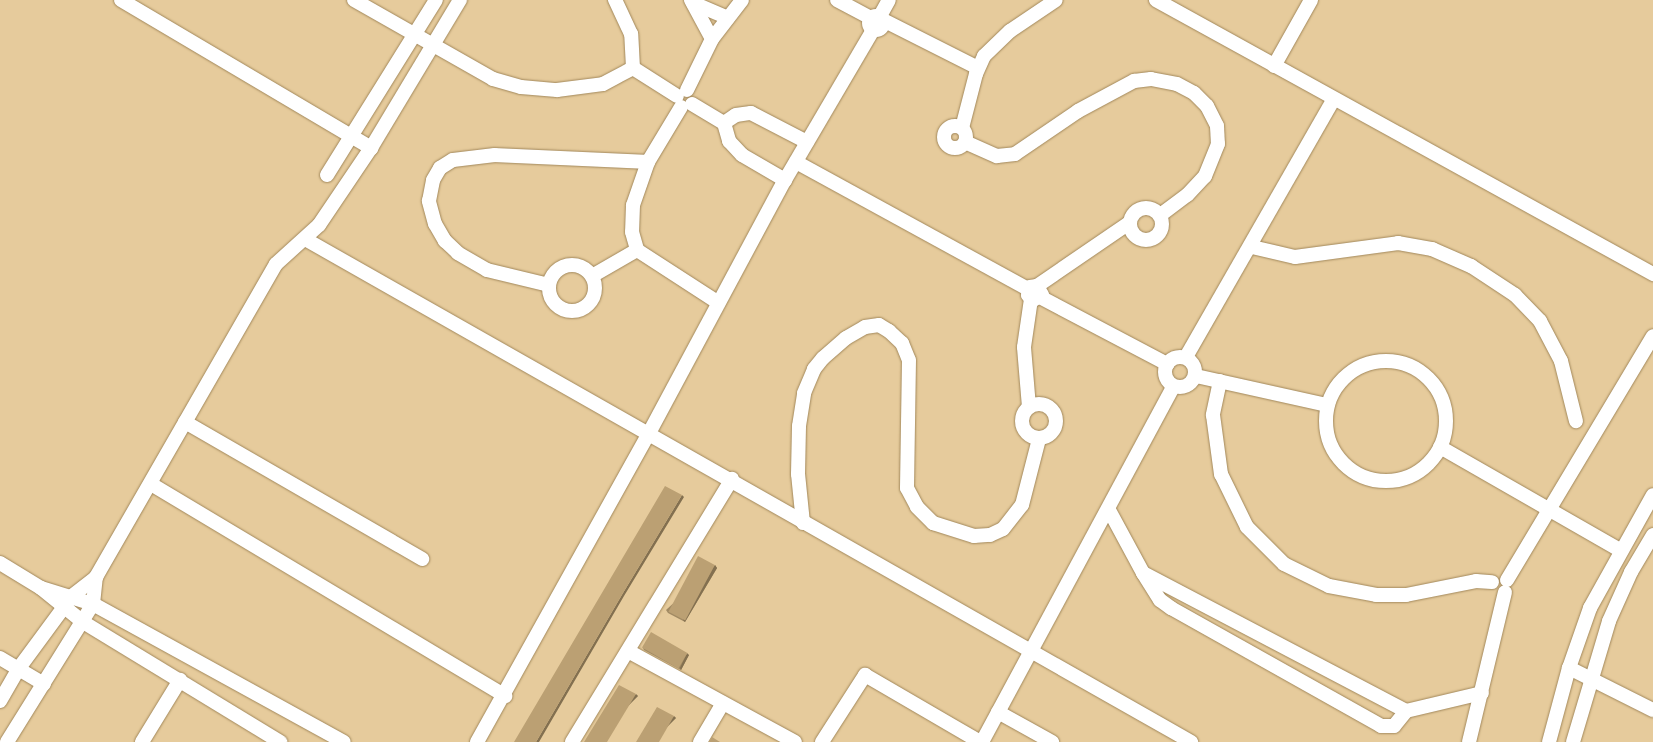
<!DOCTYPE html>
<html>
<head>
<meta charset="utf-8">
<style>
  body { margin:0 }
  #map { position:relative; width:1653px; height:742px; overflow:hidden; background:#e6cb9c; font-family:"Exo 2",sans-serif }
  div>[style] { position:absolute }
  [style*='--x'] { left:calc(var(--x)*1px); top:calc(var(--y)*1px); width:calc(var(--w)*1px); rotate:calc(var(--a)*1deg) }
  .roads { filter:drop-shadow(0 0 1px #a2885b) drop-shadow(0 0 1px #a2885b) }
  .minor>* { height:14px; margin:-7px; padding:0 7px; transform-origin:7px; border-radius:7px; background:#fff }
  .minor>.ring { margin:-7px; padding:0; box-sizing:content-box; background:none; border:14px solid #fff; border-radius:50% }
  .wall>* { inset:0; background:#a18a63 }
  .shaded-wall>* { inset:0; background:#837050; transform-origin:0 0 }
  .building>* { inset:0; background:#bba073; transform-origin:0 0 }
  span { translate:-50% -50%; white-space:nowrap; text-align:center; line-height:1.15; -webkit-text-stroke:4px #fceed6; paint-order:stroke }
</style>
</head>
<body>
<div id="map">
  <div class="roads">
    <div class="minor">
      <div style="--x:121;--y:0;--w:291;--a:30.6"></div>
      <div style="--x:354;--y:0;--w:160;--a:29.6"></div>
      <div style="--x:493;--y:79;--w:29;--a:16"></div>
      <div style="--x:521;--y:87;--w:36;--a:5"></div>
      <div style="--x:557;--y:90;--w:46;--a:-7.4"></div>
      <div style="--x:603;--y:84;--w:34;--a:-28"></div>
      <div style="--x:633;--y:68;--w:34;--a:-93"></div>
      <div style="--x:631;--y:34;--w:38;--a:-115"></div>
      <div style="--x:691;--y:0;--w:44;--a:61.7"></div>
      <div style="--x:837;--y:0;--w:38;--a:28"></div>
      <div style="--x:1156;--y:0;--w:568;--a:28.87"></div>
      <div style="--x:693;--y:3;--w:38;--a:23"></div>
      <div class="ring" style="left:869px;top:16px;width:0;height:0"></div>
      <div style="--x:880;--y:16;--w:18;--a:-61"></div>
      <div style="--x:883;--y:20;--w:106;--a:26.8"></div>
      <div style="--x:1274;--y:66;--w:76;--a:-60.7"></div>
      <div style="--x:633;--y:68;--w:52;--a:32.5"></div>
      <div style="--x:687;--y:90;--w:57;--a:-63.9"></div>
      <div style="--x:712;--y:39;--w:49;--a:-52.4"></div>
      <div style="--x:692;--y:104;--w:37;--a:31"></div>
      <div style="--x:724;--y:123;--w:19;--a:74"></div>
      <div style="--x:729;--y:141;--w:19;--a:47"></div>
      <div style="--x:742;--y:155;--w:50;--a:30.2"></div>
      <div style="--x:681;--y:107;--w:64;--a:121"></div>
      <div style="--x:648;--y:162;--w:46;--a:109.2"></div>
      <div style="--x:633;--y:205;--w:27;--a:92"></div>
      <div style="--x:632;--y:232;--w:19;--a:74"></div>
      <div style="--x:637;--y:250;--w:95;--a:33"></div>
      <div style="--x:724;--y:123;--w:14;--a:-34"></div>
      <div style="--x:736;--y:115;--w:15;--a:-8"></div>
      <div style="--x:751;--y:113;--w:63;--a:27.4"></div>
      <div class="ring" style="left:944px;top:126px;width:8px;height:8px"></div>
      <div style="--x:962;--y:128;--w:56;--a:-75.5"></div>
      <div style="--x:976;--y:74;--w:20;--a:-66"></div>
      <div style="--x:984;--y:56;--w:36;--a:-44"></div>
      <div style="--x:1010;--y:31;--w:55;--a:-34"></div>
      <div style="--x:965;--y:142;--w:35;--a:24"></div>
      <div style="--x:997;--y:156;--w:18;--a:-6"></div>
      <div style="--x:1015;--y:154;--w:76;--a:-34.3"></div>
      <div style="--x:1078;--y:111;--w:64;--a:-28.2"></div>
      <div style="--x:1134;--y:81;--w:17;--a:-7"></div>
      <div style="--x:1151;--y:79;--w:26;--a:11"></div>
      <div style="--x:1177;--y:84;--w:19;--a:28"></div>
      <div style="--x:1194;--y:93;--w:18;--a:45"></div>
      <div style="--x:1207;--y:106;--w:22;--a:63"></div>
      <div style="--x:1217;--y:126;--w:18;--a:87"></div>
      <div style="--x:1218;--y:144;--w:35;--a:112"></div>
      <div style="--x:1205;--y:176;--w:26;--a:133"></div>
      <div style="--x:1187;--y:195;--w:34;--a:143"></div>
      <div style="--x:796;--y:162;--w:264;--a:28.7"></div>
      <div style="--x:327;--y:175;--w:206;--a:-58.1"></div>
      <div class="ring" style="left:1130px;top:208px;width:18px;height:18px"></div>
      <div style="--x:305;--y:239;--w:1019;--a:29.58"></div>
      <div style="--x:1252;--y:247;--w:44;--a:13.1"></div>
      <div style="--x:1295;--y:257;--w:104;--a:-7.7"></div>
      <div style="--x:1398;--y:243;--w:35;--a:10"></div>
      <div style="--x:1432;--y:249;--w:43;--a:23.6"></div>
      <div style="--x:1471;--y:266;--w:53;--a:33.4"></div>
      <div style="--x:1515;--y:295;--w:36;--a:46"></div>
      <div style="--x:1540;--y:321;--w:45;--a:62.3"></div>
      <div style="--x:1561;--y:361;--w:62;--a:76"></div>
      <div class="ring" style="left:549px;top:265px;width:32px;height:32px"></div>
      <div style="--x:592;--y:276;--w:52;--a:-30"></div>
      <div style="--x:549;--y:285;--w:64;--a:-166.4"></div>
      <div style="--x:487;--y:270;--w:34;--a:-150"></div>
      <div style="--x:458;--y:253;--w:18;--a:-137"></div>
      <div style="--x:445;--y:241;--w:20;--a:-120"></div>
      <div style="--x:435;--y:224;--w:24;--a:-105"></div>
      <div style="--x:429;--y:201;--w:21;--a:-79"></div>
      <div style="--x:433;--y:180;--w:14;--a:-60"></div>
      <div style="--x:440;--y:168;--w:15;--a:-32"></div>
      <div style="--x:453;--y:160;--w:42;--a:-6.8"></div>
      <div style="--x:495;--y:155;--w:153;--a:2.6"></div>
      <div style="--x:1037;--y:286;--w:10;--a:61"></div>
      <div style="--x:1042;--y:295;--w:10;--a:151"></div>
      <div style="--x:1033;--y:300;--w:7;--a:-135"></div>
      <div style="--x:1028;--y:295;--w:8;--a:-76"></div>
      <div style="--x:1030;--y:287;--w:7;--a:-8"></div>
      <div style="--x:1037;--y:286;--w:112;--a:-34.4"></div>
      <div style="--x:1040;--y:297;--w:144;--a:27.8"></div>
      <div class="ring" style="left:1165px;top:357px;width:16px;height:16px"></div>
      <div style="--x:1186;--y:357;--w:297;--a:-60.2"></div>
      <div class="ring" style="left:1326px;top:361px;width:106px;height:106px"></div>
      <div style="--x:1196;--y:376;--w:134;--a:12.5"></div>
      <div style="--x:1220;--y:381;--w:35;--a:102"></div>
      <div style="--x:1213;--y:415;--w:60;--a:82.3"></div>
      <div style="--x:1221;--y:474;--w:59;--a:63.9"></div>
      <div style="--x:1247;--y:527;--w:52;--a:45"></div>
      <div style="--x:1284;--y:564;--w:50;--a:26.1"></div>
      <div style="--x:1329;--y:586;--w:48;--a:10.8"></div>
      <div style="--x:1376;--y:595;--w:30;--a:0"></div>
      <div style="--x:1406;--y:595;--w:71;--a:-11.3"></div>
      <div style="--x:1476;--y:581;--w:16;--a:4"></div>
      <div class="ring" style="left:1022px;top:404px;width:20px;height:20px"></div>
      <div style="--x:1029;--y:407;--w:60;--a:-94.8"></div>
      <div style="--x:1024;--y:347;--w:49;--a:-81.7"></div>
      <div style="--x:185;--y:422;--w:274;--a:30"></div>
      <div style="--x:1440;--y:447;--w:207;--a:29.8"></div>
      <div style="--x:151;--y:484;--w:413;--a:30.9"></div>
      <div style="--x:1109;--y:510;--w:72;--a:61.6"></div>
      <div style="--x:1143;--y:573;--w:297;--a:27.7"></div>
      <div style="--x:803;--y:523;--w:49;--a:-95.8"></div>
      <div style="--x:798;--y:474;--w:48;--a:-88.8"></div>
      <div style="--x:799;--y:426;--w:33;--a:-81"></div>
      <div style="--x:804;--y:393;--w:26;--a:-67"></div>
      <div style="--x:814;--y:369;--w:14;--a:-51"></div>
      <div style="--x:823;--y:358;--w:30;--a:-41"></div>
      <div style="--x:846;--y:338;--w:22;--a:-30"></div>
      <div style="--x:865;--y:327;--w:14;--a:-8"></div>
      <div style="--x:879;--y:325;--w:12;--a:31"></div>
      <div style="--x:889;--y:331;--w:18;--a:43"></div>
      <div style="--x:902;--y:343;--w:18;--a:68"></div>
      <div style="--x:909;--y:360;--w:128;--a:90.9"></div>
      <div style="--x:907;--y:488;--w:21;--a:62"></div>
      <div style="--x:917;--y:507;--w:23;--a:45"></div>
      <div style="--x:933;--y:523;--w:43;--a:17.6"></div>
      <div style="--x:974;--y:536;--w:16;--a:-4"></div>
      <div style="--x:990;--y:535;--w:14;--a:-25"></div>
      <div style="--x:1003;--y:529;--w:31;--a:-52"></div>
      <div style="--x:1022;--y:505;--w:68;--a:-75.6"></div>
      <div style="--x:0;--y:563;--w:48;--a:31.4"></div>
      <div style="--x:41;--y:588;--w:54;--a:39"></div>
      <div style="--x:83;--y:622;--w:231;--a:31.3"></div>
      <div style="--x:1143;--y:573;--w:32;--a:58"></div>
      <div style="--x:1160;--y:600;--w:14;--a:36"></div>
      <div style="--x:1171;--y:608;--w:241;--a:29.3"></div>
      <div style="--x:1381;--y:726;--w:13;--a:0"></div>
      <div style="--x:1394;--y:726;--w:19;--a:-51"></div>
      <div style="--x:1406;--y:711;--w:78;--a:-13.3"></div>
      <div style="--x:1507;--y:580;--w:284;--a:-59.1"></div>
      <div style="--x:41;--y:588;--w:54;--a:17.1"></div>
      <div style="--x:93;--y:604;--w:286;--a:28.8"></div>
      <div style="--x:628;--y:651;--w:190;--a:28.6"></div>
      <div style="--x:0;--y:658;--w:51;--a:30.6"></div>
      <div style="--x:1569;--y:668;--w:94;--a:26.6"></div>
      <div style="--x:0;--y:701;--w:38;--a:-60"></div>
      <div style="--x:19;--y:668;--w:89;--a:-53.6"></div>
      <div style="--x:72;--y:596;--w:31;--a:-38"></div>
      <div style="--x:96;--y:577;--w:361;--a:-60.1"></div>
      <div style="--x:276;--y:264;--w:58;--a:-42.2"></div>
      <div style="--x:319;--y:225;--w:93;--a:-56"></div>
      <div style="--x:371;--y:148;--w:173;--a:-59"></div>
      <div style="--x:998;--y:712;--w:62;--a:29.1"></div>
      <div style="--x:7;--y:742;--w:163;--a:-58.1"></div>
      <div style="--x:93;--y:604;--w:27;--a:-84"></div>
      <div style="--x:142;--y:742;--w:73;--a:-58.5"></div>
      <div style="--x:477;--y:742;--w:351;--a:-60.9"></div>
      <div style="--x:648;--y:435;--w:289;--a:-61.8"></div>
      <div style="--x:785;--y:180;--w:174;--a:-59.6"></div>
      <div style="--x:572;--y:742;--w:308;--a:-58.7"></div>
      <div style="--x:700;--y:742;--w:45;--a:-59.5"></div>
      <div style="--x:822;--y:742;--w:80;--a:-57.3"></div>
      <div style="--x:865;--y:675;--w:133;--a:30.2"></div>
      <div style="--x:982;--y:742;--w:404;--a:-61.7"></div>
      <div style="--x:1469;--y:742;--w:154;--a:-76.5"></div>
      <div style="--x:1549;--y:742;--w:77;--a:-74.9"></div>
      <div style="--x:1569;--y:668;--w:64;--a:-70.7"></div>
      <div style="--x:1590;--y:608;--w:129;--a:-60.9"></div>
      <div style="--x:1573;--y:742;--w:126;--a:-73.4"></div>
      <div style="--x:1609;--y:621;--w:54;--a:-65.8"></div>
      <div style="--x:1631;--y:572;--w:43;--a:-59.3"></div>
    </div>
  </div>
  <div class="wall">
    <div style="clip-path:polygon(715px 565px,717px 568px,685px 622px,668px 613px,666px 610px)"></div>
    <div style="clip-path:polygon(643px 648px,689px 655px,681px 670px,644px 650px)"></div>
  </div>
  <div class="shaded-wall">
    <div style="clip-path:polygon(682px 495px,684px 497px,624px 596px,539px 742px,536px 742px,623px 593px)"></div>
    <div style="clip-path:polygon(715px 565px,717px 568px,685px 622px,683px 620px)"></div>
    <div style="clip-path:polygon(687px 653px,689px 655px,681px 670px,680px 668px)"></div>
    <div style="left:636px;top:694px;width:3px;height:56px;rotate:45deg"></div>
    <div style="left:674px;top:716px;width:3px;height:30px;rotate:45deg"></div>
  </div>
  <div class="building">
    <div style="clip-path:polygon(665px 486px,682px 495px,623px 593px,536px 742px,514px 742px)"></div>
    <div style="left:698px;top:556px;width:19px;height:63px;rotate:28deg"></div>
    <div style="left:651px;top:632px;width:42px;height:18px;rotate:30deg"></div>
    <div style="clip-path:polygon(619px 685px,636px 694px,607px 742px,584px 742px)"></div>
    <div style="clip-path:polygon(657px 707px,674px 716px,659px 742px,636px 742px)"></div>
    <div style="clip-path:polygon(712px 737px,720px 742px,709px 742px)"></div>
  </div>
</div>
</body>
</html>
